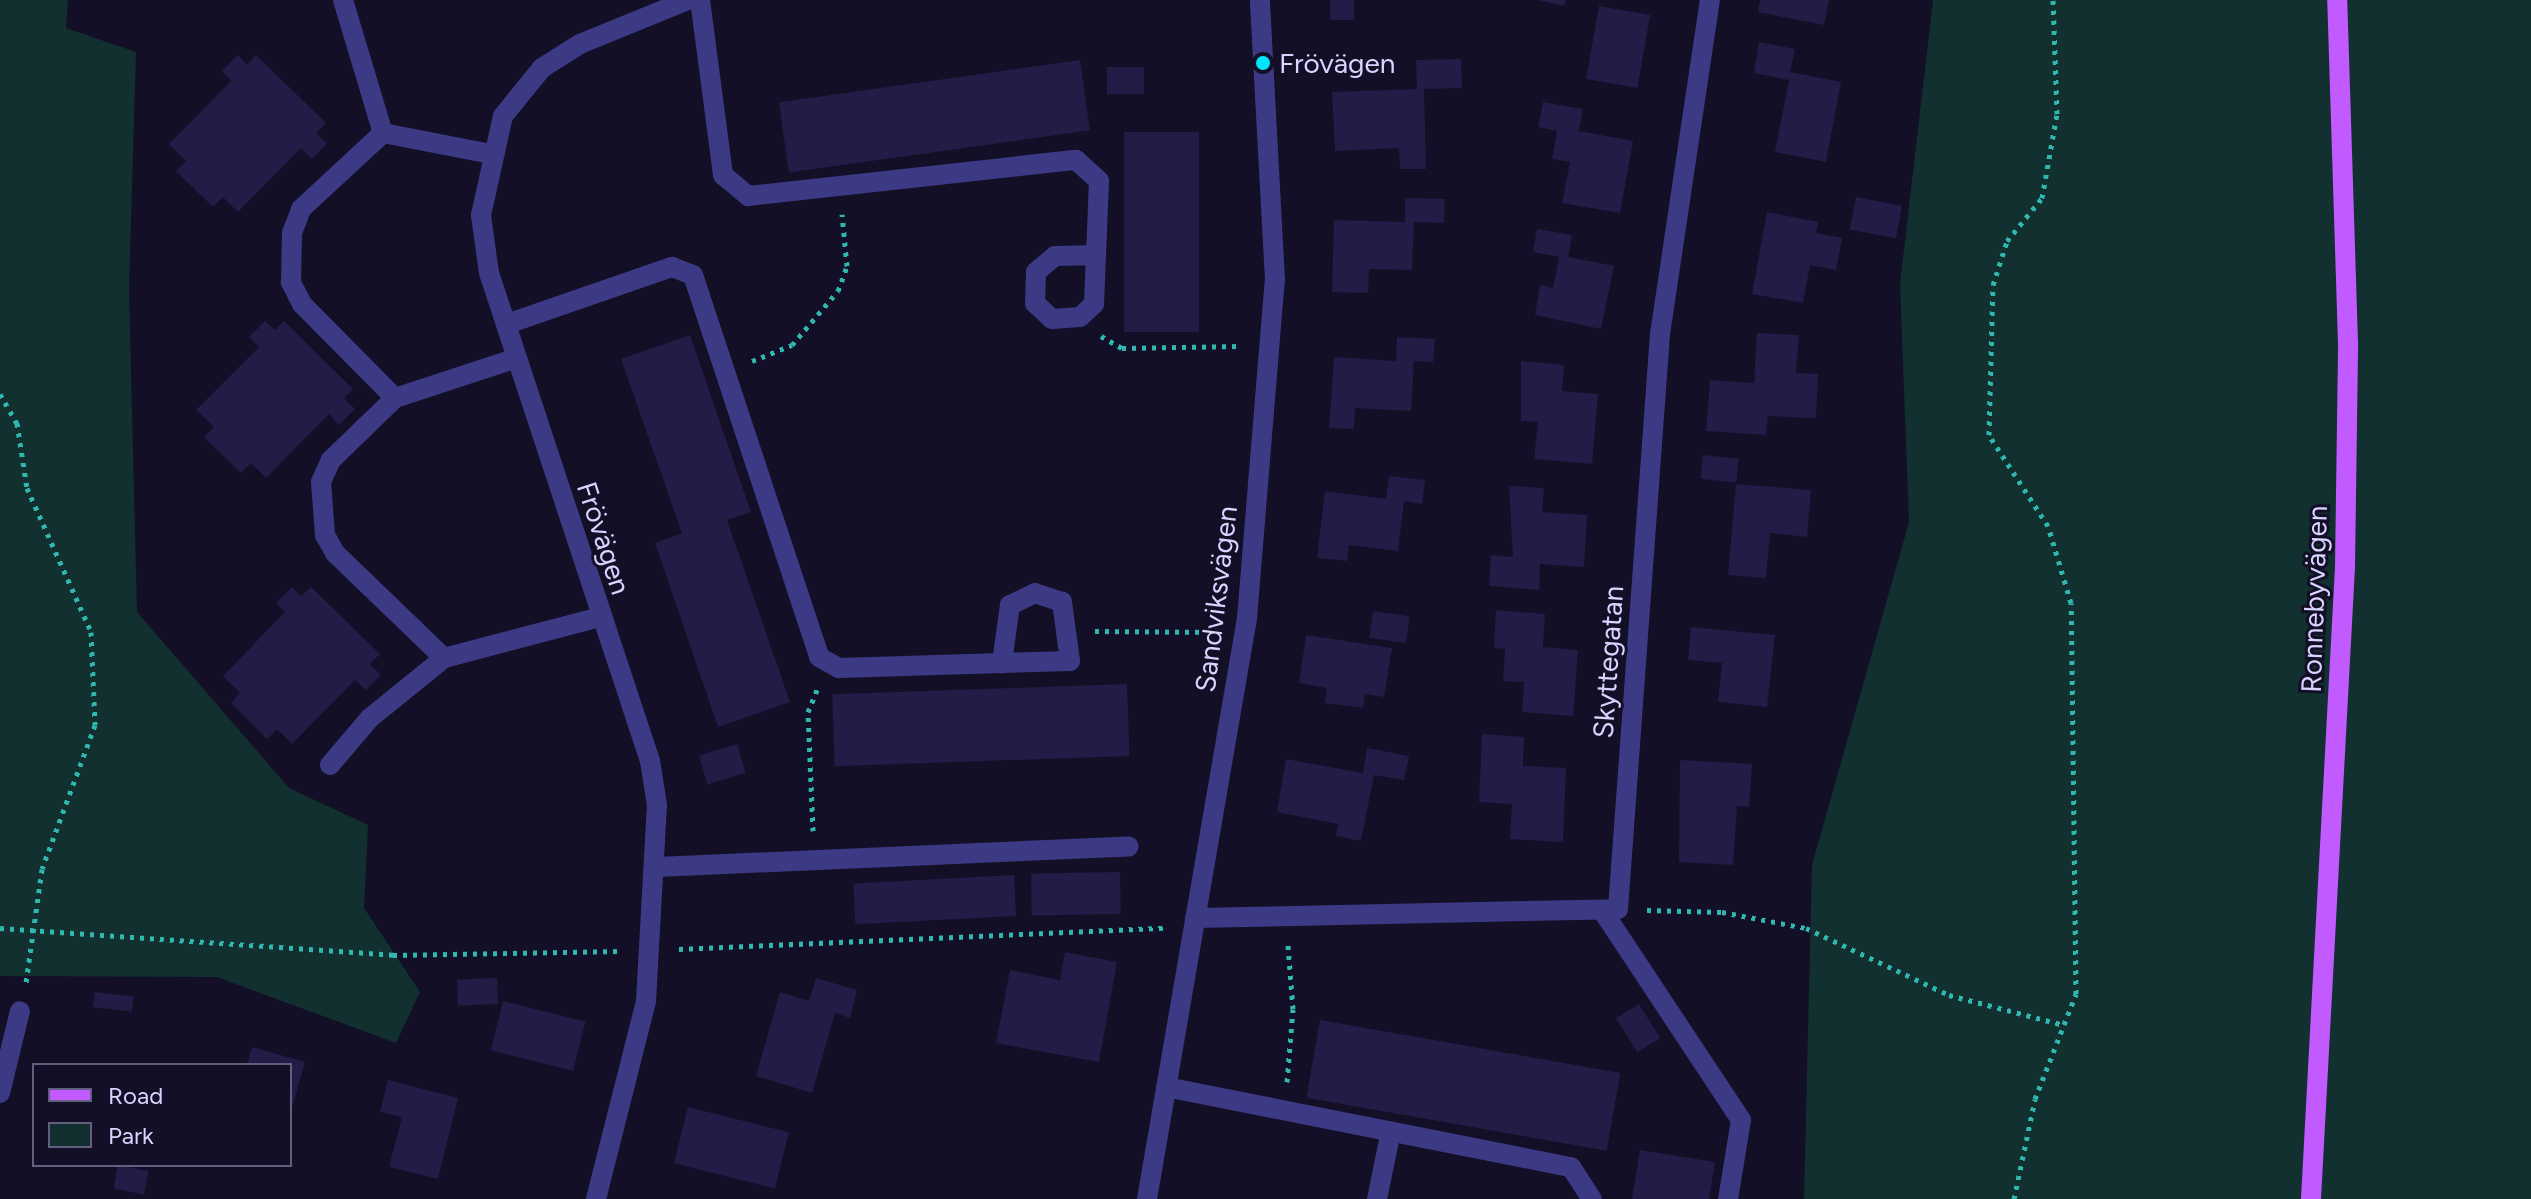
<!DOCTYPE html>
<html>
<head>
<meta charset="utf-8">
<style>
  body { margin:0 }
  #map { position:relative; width:2531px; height:1199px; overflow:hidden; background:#130f26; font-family:Figtree,sans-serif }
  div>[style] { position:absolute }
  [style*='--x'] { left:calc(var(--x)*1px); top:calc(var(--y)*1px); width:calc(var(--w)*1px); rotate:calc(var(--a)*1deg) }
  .green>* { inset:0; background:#12302f }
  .building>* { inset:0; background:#241b47; transform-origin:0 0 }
  .path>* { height:5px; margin-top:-2.5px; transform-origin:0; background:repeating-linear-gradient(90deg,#2fb8b0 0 4px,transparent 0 10px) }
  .lane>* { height:20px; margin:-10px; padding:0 10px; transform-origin:10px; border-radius:10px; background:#3d3a85 }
  .street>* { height:20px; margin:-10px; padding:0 10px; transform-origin:10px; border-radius:10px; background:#3d3a85 }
  .primary>* { height:20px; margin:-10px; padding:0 10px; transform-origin:10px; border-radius:10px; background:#c25bff }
  .dots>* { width:22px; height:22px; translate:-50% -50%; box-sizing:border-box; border:4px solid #130f26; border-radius:50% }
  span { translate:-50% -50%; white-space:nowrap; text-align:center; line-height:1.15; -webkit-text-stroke:6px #130f26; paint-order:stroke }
  .poi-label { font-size:28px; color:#d9d4ff }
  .left { translate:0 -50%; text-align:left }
  .street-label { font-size:28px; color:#d9d4ff }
  .legend { position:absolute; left:32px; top:1063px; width:260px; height:104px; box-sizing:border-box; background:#130f26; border:2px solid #625e7d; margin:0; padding:10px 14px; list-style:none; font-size:24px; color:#d9d4ff }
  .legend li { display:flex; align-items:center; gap:16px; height:40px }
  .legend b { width:40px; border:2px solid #625e7d }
</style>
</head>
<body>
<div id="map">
  <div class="green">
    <div style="clip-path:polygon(0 0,68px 0,66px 28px,136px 52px,129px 289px,137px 612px,289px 788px,368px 825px,364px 908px,420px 992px,396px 1043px,217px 977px,0 976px)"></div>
    <div style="clip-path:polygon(1933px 0,2531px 0,2531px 1199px,1804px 1199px,1812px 865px,1909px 522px,1900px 284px)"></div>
  </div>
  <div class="building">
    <div style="left:1330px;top:0;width:24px;height:20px"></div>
    <div style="clip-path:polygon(1538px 0,1566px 0,1564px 6px)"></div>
    <div style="clip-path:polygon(1760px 0,1829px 0,1824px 25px,1758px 12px)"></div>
    <div style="left:1599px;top:6px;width:52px;height:74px;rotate:10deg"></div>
    <div style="clip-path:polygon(1759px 42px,1795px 49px,1790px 72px,1841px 82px,1826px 162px,1775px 152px,1789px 80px,1754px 73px)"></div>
    <div style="clip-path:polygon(238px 55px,247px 65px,256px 55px,326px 123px,316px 133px,327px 143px,312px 159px,301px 148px,238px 212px,223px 197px,213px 207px,176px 171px,186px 161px,169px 144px,231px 81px,222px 71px)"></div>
    <div style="clip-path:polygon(1461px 59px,1462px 88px,1424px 89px,1426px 169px,1400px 169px,1399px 148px,1335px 151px,1332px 92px,1417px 89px,1416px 60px)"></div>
    <div style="left:1080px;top:60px;width:71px;height:304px;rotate:82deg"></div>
    <div style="left:1107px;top:67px;width:37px;height:27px"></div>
    <div style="clip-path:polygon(1543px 102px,1583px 109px,1579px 131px,1633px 141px,1620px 213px,1562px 203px,1570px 162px,1552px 159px,1557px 131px,1538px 127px)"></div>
    <div style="left:1199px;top:132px;width:200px;height:75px;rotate:90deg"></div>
    <div style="left:1856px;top:197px;width:47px;height:33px;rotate:11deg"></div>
    <div style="clip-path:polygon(1405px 198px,1445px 199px,1444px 223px,1414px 222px,1412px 270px,1369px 269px,1368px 293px,1332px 292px,1334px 220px,1405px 222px)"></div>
    <div style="clip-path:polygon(1767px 212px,1818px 222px,1816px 233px,1842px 238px,1836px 270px,1810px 265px,1803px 303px,1752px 294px)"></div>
    <div style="clip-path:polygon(1537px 229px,1572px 235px,1568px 257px,1614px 266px,1601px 329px,1535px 315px,1540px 285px,1553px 288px,1559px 257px,1533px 252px)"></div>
    <div style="clip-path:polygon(265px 321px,275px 330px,284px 321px,353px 389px,344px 398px,355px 409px,339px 425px,329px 414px,266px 478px,251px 463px,241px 473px,204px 437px,214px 427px,196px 410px,259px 347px,249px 337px)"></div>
    <div style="clip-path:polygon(1757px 333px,1799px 335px,1796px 373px,1818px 374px,1816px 418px,1768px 416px,1766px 435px,1706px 431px,1710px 380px,1754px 383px)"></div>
    <div style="clip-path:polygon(690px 335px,751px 512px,727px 520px,790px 702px,718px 727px,655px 543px,682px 533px,621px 359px)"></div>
    <div style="clip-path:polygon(1397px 337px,1435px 339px,1433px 362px,1414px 361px,1411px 411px,1355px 408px,1354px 429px,1329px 428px,1334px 357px,1396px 361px)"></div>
    <div style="clip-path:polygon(1521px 361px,1564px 365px,1562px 391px,1598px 394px,1592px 464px,1534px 459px,1538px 422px,1521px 421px)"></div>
    <div style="left:1703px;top:455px;width:36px;height:24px;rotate:6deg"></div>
    <div style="clip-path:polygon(1389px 476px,1425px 480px,1422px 504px,1404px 501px,1398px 551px,1349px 545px,1347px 561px,1317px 558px,1325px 491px,1386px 499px)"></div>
    <div style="clip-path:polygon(1736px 484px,1811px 490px,1807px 537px,1770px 533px,1766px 578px,1728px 575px)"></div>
    <div style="clip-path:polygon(1509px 486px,1544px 488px,1542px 512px,1587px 515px,1584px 567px,1540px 564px,1539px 590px,1489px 586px,1491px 555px,1513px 557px)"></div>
    <div style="clip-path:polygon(292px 587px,301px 596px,311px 587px,380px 654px,370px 664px,381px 675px,366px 690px,355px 680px,292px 744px,277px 729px,267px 739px,231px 703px,240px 693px,223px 676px,285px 612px,276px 603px)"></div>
    <div style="clip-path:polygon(1496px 610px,1545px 614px,1543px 647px,1578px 650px,1573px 716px,1522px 712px,1524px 682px,1503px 681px,1505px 649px,1494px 648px)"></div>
    <div style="left:1373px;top:611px;width:37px;height:27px;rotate:8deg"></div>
    <div style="clip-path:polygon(1691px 627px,1775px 635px,1767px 707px,1718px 702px,1722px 663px,1688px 660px)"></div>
    <div style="clip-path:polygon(1306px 635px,1392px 648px,1384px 697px,1365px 694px,1363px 708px,1325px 703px,1327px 688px,1299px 683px)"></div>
    <div style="left:1127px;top:684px;width:72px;height:295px;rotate:88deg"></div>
    <div style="clip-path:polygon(1482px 734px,1524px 737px,1523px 766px,1566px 768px,1563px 842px,1510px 839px,1512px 804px,1479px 802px)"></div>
    <div style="left:737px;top:744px;width:30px;height:40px;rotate:73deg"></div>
    <div style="clip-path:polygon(1367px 748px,1409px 756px,1404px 780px,1374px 775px,1361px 841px,1336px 836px,1338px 824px,1277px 812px,1286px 759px,1363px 773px)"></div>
    <div style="clip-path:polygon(1680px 760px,1752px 764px,1749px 807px,1737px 806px,1733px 865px,1679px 862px)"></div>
    <div style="left:1120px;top:872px;width:42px;height:89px;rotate:89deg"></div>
    <div style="left:1014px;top:875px;width:41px;height:161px;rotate:87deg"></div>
    <div style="clip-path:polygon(1065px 952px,1117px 962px,1099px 1062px,996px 1043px,1010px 970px,1060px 980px)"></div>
    <div style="left:497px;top:978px;width:26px;height:40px;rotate:88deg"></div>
    <div style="clip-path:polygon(816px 978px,857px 990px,850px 1018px,835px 1013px,812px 1093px,756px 1076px,780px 992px,809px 1001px)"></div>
    <div style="left:95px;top:992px;width:39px;height:15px;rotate:7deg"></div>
    <div style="left:503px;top:1001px;width:85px;height:51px;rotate:14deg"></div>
    <div style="left:1639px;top:1004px;width:40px;height:27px;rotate:58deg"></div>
    <div style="left:1320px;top:1020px;width:305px;height:79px;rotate:10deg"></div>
    <div style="clip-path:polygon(252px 1047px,305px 1062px,291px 1111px,290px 1065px,247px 1065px)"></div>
    <div style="clip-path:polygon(388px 1080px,458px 1098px,438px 1179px,389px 1167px,402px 1117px,380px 1112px)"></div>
    <div style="left:688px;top:1107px;width:104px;height:58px;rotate:14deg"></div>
    <div style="clip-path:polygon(1640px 1150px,1715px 1162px,1709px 1199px,1632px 1199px)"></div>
    <div style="left:118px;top:1165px;width:31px;height:24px;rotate:11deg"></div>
  </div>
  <div class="path">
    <div style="--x:1101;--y:336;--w:24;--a:30"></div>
    <div style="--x:1122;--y:348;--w:118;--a:-1"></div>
    <div style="--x:752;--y:361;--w:43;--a:-21.8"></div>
    <div style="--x:792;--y:345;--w:71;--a:-49.6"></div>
    <div style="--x:838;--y:291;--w:27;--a:-70"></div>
    <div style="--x:847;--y:266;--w:52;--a:-95.5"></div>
    <div style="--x:0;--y:394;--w:34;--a:60"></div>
    <div style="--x:17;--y:423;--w:66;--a:81.3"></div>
    <div style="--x:27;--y:488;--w:158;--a:66"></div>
    <div style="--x:91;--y:632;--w:93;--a:87.5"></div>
    <div style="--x:95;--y:725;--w:153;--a:110.2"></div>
    <div style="--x:42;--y:869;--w:115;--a:98"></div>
    <div style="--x:1095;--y:631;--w:122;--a:0.5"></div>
    <div style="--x:813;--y:831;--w:119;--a:-92.4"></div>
    <div style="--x:808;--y:712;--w:27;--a:-68"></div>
    <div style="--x:1647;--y:910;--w:75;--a:1.5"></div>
    <div style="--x:1722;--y:912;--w:86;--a:10.8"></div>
    <div style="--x:1806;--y:928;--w:158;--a:25.1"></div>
    <div style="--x:1949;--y:995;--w:119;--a:14.6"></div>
    <div style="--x:0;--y:928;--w:394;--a:3.9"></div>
    <div style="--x:393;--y:955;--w:228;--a:-1"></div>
    <div style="--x:679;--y:949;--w:486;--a:-2.5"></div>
    <div style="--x:1287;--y:1082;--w:73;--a:-85.3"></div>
    <div style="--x:1293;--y:1009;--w:64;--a:-94.5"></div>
    <div style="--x:2014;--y:1199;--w:102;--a:-78.1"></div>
    <div style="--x:2035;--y:1099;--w:113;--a:-68.7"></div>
    <div style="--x:2076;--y:994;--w:391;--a:-90.7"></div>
    <div style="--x:2071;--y:603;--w:80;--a:-106.6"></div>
    <div style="--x:2048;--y:526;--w:108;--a:-123"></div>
    <div style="--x:1989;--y:435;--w:150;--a:-88.5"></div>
    <div style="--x:1993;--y:285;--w:46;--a:-72.3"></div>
    <div style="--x:2007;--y:241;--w:55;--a:-50.9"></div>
    <div style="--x:2042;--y:198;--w:85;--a:-79.9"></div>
    <div style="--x:2057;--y:114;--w:114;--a:-92"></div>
  </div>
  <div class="lane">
    <div style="--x:343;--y:0;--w:139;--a:73.3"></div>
    <div style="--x:700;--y:0;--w:177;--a:82.5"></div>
    <div style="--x:723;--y:175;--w:33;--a:40"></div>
    <div style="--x:748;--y:196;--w:330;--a:-6.3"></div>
    <div style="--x:1076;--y:160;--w:31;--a:42"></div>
    <div style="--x:1099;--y:181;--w:74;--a:92.3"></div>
    <div style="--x:1096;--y:255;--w:49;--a:92.3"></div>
    <div style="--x:1094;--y:304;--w:19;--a:137"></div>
    <div style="--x:1080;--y:317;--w:28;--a:176"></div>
    <div style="--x:1052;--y:319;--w:23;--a:-137"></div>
    <div style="--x:1035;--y:303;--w:31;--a:-88"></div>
    <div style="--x:1036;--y:272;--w:25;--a:-40"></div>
    <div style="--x:1055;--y:256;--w:41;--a:-1.4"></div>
    <div style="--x:507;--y:324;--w:175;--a:-19.1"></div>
    <div style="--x:672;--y:267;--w:22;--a:21"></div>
    <div style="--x:693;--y:275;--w:402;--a:71.7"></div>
    <div style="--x:819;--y:657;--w:23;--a:29"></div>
    <div style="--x:839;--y:668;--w:163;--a:-1.8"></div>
    <div style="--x:1002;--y:663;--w:68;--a:-1.7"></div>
    <div style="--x:1070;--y:661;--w:60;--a:-97.7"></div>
    <div style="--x:1062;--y:602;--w:28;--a:-162"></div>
    <div style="--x:1035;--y:593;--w:28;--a:154"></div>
    <div style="--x:1010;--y:605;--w:59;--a:97.9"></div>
    <div style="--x:395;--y:398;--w:132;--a:-134.7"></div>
    <div style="--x:302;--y:304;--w:25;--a:-117"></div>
    <div style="--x:291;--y:282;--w:49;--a:-88.8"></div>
    <div style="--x:292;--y:233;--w:26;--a:-69"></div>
    <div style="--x:301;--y:209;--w:112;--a:-42.8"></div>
    <div style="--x:383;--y:133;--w:110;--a:11"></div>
    <div style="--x:444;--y:658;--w:151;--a:-136.1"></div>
    <div style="--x:335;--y:553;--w:21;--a:-119"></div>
    <div style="--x:325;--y:535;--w:53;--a:-94.3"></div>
    <div style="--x:321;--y:482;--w:24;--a:-66"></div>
    <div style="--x:331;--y:460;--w:89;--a:-44.1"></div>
    <div style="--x:395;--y:398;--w:128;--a:-18.2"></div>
    <div style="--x:330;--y:765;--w:62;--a:-49.6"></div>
    <div style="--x:370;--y:718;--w:95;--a:-39"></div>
    <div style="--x:444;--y:658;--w:161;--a:-14.7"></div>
    <div style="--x:657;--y:867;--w:472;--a:-2.5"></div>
    <div style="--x:1602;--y:910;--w:252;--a:56.5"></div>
    <div style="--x:1741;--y:1120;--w:80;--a:99.3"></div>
    <div style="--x:1166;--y:1087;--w:413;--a:11.2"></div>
    <div style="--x:1571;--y:1167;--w:38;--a:57"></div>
    <div style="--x:1377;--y:1199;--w:69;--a:-78.4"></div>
  </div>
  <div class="street">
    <div style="--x:1195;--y:918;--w:423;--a:-1.2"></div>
    <div style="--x:1618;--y:909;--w:577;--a:-85.82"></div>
    <div style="--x:1660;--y:334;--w:338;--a:-81.5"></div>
    <div style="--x:0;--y:1093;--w:84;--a:-76.3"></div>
    <div style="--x:596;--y:1199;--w:204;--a:-75.8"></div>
    <div style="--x:646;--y:1001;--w:196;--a:-86.8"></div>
    <div style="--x:657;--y:805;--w:45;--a:-99"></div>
    <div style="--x:650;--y:761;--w:514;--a:-108.26"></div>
    <div style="--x:489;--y:273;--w:59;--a:-97.9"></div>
    <div style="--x:481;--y:215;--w:101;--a:-77.5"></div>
    <div style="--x:503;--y:116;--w:62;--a:-50.9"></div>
    <div style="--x:542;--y:68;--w:45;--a:-32.3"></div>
    <div style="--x:580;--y:44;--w:117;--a:-22.2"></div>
    <div style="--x:1147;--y:1199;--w:590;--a:-80.23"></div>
    <div style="--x:1247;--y:618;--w:339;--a:-85.3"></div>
    <div style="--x:1275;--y:280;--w:280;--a:-93.1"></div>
  </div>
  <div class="primary">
    <div style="--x:2311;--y:1199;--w:633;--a:-86.92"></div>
    <div style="--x:2345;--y:567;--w:224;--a:-89.2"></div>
    <div style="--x:2348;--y:343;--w:343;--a:-91.8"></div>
  </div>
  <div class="dots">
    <div style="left:1263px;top:63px;background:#00e5ff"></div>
  </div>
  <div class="poi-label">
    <span class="left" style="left:1279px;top:63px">Frövägen</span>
  </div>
  <div class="street-label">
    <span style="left:604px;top:538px;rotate:72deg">Frövägen</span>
    <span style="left:1216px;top:599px;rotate:-83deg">Sandviksvägen</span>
    <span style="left:2314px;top:599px;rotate:-88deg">Ronnebyvägen</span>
    <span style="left:1608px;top:662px;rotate:-86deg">Skyttegatan</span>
  </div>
  <ul class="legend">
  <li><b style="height:10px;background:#c25bff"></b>Road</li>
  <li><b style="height:22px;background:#12302f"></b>Park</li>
  </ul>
</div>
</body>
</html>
